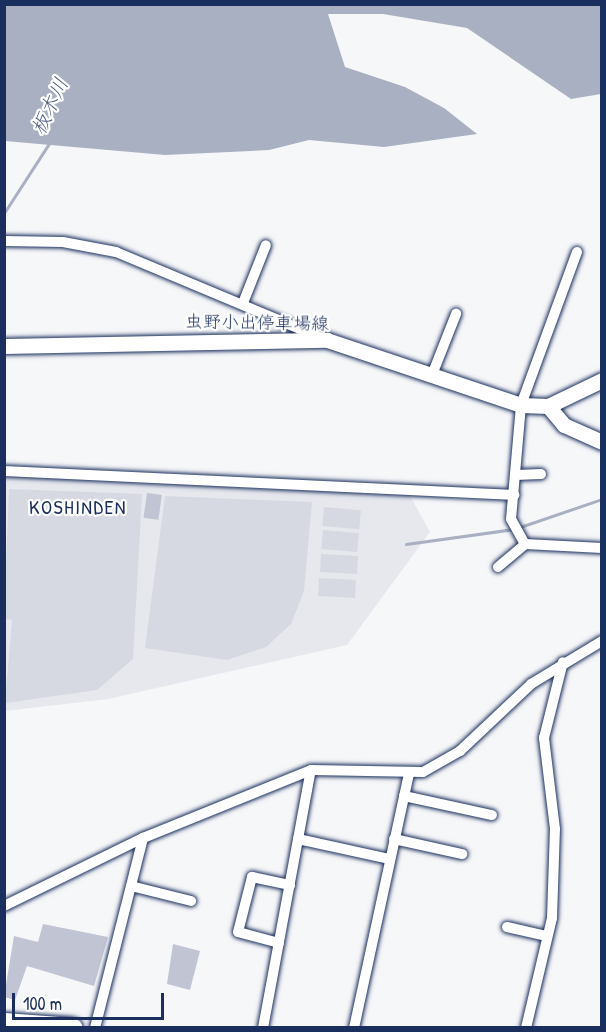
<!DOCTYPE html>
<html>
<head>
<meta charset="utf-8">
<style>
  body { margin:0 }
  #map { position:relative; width:606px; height:1032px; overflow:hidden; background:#f6f7f9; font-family:"Patrick Hand","Klee One",sans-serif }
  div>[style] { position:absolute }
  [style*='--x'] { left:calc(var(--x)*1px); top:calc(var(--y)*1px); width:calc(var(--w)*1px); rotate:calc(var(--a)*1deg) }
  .built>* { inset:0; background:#e6e8ee }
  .green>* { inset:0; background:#d6d9e2; transform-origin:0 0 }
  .water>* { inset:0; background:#a9b0c1 }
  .stream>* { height:3px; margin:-1.5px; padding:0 1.5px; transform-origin:1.5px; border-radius:1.5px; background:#a9b0c1 }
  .building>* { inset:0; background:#c0c4d3; transform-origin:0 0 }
  .roads { filter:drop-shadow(0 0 2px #1b2f5e) drop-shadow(0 0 2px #1b2f5e) }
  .street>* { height:10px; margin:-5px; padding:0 5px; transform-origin:5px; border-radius:5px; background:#fff }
  .secondary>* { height:15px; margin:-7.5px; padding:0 7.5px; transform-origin:7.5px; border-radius:7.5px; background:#fff }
  .highway>* { height:21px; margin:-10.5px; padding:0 10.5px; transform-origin:10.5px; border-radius:10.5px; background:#fff }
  span { translate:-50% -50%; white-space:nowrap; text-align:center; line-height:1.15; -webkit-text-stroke:4.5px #fff; paint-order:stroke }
  .street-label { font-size:18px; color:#1b2f5e }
  .water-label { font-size:20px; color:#4d5c81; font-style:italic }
  .neighbourhood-label { font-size:20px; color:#1b2f5e; letter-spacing:1.5px }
  .frame { position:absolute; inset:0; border:6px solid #1b2f5e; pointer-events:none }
  .scale { position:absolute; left:12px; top:993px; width:152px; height:27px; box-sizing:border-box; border:3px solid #1b2f5e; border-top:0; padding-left:8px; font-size:18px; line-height:21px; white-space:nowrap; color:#1b2f5e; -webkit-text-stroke:4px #fff; paint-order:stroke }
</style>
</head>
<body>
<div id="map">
  <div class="built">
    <div style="clip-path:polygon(4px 474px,407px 490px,430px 532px,347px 645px,108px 699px,5px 711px)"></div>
  </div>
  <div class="green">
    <div style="clip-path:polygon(9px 489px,142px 494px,133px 659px,97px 690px,5px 703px,12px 620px,4px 619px)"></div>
    <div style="clip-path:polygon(165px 496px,312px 502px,304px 591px,291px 624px,266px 647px,227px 660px,145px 648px)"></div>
    <div style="left:324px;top:507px;width:37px;height:19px;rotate:5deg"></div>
    <div style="left:323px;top:530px;width:36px;height:19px;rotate:5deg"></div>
    <div style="left:321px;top:554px;width:37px;height:18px;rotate:3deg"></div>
    <div style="left:319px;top:578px;width:37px;height:18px;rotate:3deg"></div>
  </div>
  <div class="water">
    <div style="clip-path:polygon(4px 5px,601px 5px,601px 94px,571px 99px,467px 28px,383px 14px,328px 14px,345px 67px,405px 87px,444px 108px,477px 134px,384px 147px,309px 140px,269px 150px,165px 155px,5px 141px)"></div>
  </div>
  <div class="stream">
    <div style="--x:4;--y:213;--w:85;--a:-57.1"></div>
    <div style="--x:520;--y:527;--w:87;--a:-18.9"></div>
    <div style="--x:406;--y:544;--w:109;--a:-7.9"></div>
  </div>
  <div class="building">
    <div style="left:147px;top:493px;width:15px;height:25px;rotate:8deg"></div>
    <div style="clip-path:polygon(43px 924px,108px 937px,94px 986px,27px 966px,15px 1000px,4px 997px,14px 936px,38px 942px)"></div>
    <div style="clip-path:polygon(173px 944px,200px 951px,190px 990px,167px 984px)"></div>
  </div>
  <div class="roads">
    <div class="street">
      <div style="--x:4;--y:241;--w:59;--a:1"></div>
      <div style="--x:63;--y:242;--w:54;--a:10.7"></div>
      <div style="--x:116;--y:252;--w:225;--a:22.7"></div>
      <div style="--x:577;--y:252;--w:163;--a:110.1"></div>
      <div style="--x:521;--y:405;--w:114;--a:95"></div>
      <div style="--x:511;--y:519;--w:29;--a:61"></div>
      <div style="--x:525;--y:544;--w:77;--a:3"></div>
      <div style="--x:243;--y:303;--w:62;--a:-68.4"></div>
      <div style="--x:432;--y:375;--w:66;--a:-68.5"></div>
      <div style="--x:4;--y:471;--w:511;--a:2.69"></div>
      <div style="--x:515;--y:475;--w:26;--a:-2"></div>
      <div style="--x:498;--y:567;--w:35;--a:-40"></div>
      <div style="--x:404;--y:796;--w:90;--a:12.2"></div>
      <div style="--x:298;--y:839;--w:93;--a:12.4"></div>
      <div style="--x:394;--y:839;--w:70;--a:12.4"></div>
      <div style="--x:131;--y:886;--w:62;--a:14"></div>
      <div style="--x:4;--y:906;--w:155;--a:-26.1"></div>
      <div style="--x:143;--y:838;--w:181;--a:-22"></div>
      <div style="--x:311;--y:770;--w:112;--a:1"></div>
      <div style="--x:423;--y:772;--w:43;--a:-29.6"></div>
      <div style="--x:460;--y:751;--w:98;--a:-43.3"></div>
      <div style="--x:531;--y:684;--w:83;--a:-31.2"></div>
      <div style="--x:507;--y:927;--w:41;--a:12.7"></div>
      <div style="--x:279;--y:943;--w:42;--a:-165"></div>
      <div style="--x:238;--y:932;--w:57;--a:-75.7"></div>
      <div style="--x:252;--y:877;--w:39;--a:12"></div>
      <div style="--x:95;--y:1028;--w:196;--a:-75.8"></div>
      <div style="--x:263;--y:1028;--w:262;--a:-79.5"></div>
      <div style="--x:354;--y:1028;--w:260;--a:-77.8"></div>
      <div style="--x:526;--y:1028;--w:113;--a:-76.7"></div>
      <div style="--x:552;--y:918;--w:89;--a:-88.1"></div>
      <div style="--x:555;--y:829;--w:92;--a:-96.9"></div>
      <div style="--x:544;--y:738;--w:78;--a:-76"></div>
    </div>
    <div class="secondary">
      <div style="--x:4;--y:346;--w:323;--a:-1.1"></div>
      <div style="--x:327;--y:340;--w:205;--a:18.5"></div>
      <div style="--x:521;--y:405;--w:27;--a:2"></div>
      <div style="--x:548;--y:406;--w:60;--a:-25.7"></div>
      <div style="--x:548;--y:406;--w:25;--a:50"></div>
      <div style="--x:564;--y:425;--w:42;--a:24.1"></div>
    </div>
    <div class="highway">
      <div style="--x:4;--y:1023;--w:68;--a:4.2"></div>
    </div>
  </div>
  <div class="street-label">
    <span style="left:257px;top:323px;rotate:1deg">虫野小出停車場線</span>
  </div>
  <div class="water-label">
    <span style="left:49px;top:106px;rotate:-65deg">板木川</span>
  </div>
  <div class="neighbourhood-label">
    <span style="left:78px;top:506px">KOSHINDEN</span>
  </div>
  <div class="frame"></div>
  <div class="scale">100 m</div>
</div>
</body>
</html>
